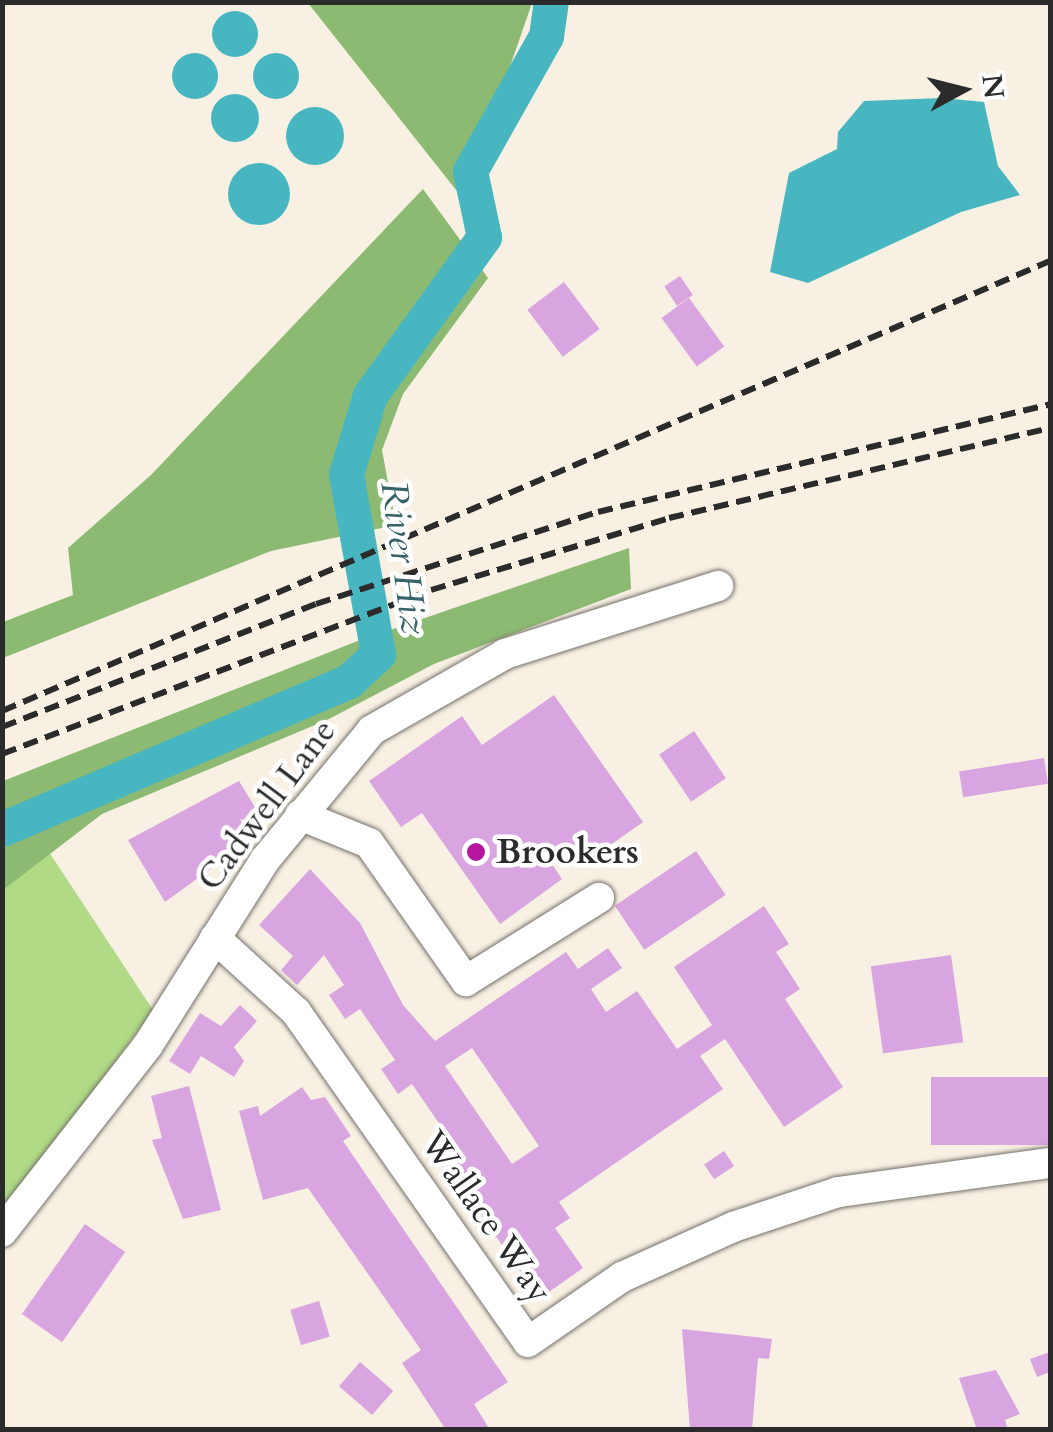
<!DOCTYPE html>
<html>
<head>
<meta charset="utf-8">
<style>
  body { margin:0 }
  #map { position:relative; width:1053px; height:1432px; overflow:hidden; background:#f8f1e3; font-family:Cardo,serif }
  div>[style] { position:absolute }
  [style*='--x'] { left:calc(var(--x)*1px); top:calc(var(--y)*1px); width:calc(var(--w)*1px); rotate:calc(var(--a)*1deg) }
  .green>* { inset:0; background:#b0da85 }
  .forest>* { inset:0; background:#8cba72 }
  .water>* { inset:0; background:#47b6c0 }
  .round { border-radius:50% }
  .river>* { height:35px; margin:-17.5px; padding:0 17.5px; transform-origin:17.5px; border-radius:17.5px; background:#47b6c0 }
  .building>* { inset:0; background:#d9a5e0; transform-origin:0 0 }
  .roads { filter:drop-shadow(0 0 2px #73706b) drop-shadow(0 0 2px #73706b) }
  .minor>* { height:30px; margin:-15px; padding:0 15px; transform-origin:15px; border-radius:15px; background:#fff }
  .rail>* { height:6px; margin-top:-3px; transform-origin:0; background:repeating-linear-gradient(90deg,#2b2b2b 0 15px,transparent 0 23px) }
  .dots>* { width:28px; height:28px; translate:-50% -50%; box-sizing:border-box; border:5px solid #fff; border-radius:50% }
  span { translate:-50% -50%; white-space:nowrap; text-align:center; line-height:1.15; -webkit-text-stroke:9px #fff; paint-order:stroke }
  .street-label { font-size:35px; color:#2b2b2b }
  .poi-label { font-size:35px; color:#2b2b2b; font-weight:700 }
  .left { translate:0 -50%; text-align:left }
  .water-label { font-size:38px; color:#366367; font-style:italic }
  .frame { position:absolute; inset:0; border:5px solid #2b2b2b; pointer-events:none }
  .north { position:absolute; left:913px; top:40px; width:100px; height:100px; -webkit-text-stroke:8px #fff; paint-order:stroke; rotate:83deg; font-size:28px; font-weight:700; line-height:40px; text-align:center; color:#2b2b2b }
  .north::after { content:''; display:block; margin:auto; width:35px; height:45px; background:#2b2b2b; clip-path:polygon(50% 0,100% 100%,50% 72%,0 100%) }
</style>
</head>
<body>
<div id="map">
  <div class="green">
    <div style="clip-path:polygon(49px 852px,153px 1010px,3px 1215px,3px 890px)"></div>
  </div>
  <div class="forest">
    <div style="clip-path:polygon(308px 3px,532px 3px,464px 200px)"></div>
    <div style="clip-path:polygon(423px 189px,488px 278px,403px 394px,382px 450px,396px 525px,271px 551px,3px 658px,3px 622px,73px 595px,68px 548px,151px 475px)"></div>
    <div style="clip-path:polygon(629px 548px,631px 589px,434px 664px,327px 720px,102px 814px,3px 890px,3px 781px,355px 642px)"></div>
  </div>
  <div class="water">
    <div class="round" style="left:212px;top:11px;width:46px;height:46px"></div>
    <div class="round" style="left:172px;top:53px;width:46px;height:46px"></div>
    <div class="round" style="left:253px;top:53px;width:46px;height:46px"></div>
    <div class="round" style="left:211px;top:94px;width:48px;height:48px"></div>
    <div style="clip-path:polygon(942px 98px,984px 102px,998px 166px,1020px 195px,961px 212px,808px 283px,770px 272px,789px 173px,837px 149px,838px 132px,864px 101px)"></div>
    <div class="round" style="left:286px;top:107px;width:58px;height:58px"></div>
    <div class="round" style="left:228px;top:163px;width:62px;height:62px"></div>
  </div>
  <div class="river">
    <div style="--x:2;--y:829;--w:377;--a:-23.1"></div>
    <div style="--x:349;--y:681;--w:40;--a:-43"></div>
    <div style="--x:378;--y:654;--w:183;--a:-100.1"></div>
    <div style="--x:346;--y:474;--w:83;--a:-73.1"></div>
    <div style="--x:370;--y:395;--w:195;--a:-54.2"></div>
    <div style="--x:484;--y:237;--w:67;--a:-102"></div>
    <div style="--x:470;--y:171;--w:155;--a:-60.6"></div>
    <div style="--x:546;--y:36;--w:34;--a:-82"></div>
  </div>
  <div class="building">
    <div style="left:680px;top:276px;width:23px;height:19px;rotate:56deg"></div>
    <div style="left:564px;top:282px;width:59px;height:46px;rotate:53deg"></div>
    <div style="left:689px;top:298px;width:60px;height:34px;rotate:54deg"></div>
    <div style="clip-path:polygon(554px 695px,643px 822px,585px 863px,573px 846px,550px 861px,562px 879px,500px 924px,422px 813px,401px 827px,369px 781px,462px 716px,482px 745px)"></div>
    <div style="left:694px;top:731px;width:57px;height:42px;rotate:56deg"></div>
    <div style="left:1044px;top:758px;width:26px;height:86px;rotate:81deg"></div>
    <div style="clip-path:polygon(239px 781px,259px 814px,244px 823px,253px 838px,165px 902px,128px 840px)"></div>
    <div style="left:696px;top:851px;width:53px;height:98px;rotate:56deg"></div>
    <div style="clip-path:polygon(evenodd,310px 869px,360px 923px,403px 1005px,435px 1041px,566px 952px,578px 969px,608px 948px,622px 968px,591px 989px,606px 1012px,637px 991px,677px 1049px,712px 1025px,674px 967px,764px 906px,789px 944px,776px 952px,800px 989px,785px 999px,843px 1087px,784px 1127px,725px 1039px,700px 1056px,723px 1089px,559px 1202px,570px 1218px,555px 1228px,583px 1268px,539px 1299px,431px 1142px,445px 1132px,412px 1084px,398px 1094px,381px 1069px,395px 1060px,360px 1009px,345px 1019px,329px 995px,344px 985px,324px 955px,297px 985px,281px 970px,293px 956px,259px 925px,310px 869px,472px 1048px,539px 1146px,512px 1164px,445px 1066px,472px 1048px)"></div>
    <div style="left:951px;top:955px;width:88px;height:81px;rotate:82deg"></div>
    <div style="clip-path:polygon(240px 1005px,257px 1021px,234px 1047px,244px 1061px,234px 1077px,201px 1056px,190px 1074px,169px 1061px,200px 1013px,221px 1026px)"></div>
    <div style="left:1050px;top:1077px;width:68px;height:119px;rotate:90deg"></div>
    <div style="clip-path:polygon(189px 1086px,221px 1210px,183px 1219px,152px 1140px,162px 1138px,151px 1096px)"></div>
    <div style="clip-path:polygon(302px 1087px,311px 1100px,325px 1097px,351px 1136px,343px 1141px,508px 1382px,474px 1404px,490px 1430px,446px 1430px,402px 1363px,421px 1350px,308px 1188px,263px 1200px,239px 1111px,258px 1106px,260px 1116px)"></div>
    <div style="left:724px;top:1151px;width:18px;height:24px;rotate:56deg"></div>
    <div style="left:85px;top:1224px;width:49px;height:110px;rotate:35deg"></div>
    <div style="left:319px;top:1301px;width:37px;height:30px;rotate:73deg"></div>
    <div style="clip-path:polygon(682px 1329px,772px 1339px,769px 1359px,758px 1358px,752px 1430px,690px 1430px)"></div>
    <div style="clip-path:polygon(1050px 1352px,1050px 1372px,1037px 1377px,1030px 1359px)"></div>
    <div style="left:360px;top:1362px;width:44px;height:32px;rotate:41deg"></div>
    <div style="clip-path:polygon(996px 1370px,1020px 1414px,1005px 1420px,1008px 1430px,977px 1430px,959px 1378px)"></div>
  </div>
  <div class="roads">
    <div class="minor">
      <div style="--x:300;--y:815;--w:74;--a:22.1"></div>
      <div style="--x:369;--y:843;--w:169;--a:54.9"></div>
      <div style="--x:466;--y:981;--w:157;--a:-32"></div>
      <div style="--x:215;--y:938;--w:110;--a:42.4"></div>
      <div style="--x:296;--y:1012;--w:403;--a:54.9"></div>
      <div style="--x:528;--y:1342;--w:114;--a:-34.7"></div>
      <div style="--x:622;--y:1277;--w:122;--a:-24.2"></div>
      <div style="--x:733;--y:1227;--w:111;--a:-18.4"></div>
      <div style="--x:838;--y:1192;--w:214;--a:-7.8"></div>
      <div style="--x:2;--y:1232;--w:237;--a:-52"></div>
      <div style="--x:148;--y:1045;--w:219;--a:-57.7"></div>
      <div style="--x:265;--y:860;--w:168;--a:-50.5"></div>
      <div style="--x:372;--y:730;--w:153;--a:-29.7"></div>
      <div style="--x:505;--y:654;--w:224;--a:-17.7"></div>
    </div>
  </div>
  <div class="rail">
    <div style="--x:2;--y:711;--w:1141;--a:-23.24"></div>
    <div style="--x:2;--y:727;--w:337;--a:-21.4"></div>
    <div style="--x:316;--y:604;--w:297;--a:-18.1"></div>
    <div style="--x:598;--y:512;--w:465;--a:-13.4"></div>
    <div style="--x:2;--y:754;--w:459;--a:-20.9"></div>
    <div style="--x:431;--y:590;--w:249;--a:-16.8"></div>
    <div style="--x:669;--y:518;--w:391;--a:-13.3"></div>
  </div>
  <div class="dots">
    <div style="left:476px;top:852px;background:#b5179e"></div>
  </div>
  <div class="street-label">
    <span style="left:267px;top:805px;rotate:-53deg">Cadwell Lane</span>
    <span style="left:486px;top:1217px;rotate:55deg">Wallace Way</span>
  </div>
  <div class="poi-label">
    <span class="left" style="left:496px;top:852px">Brookers</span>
  </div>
  <div class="water-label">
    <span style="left:403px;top:558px;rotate:82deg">River Hiz</span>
  </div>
  <div class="frame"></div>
  <div class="north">N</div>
</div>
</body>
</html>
